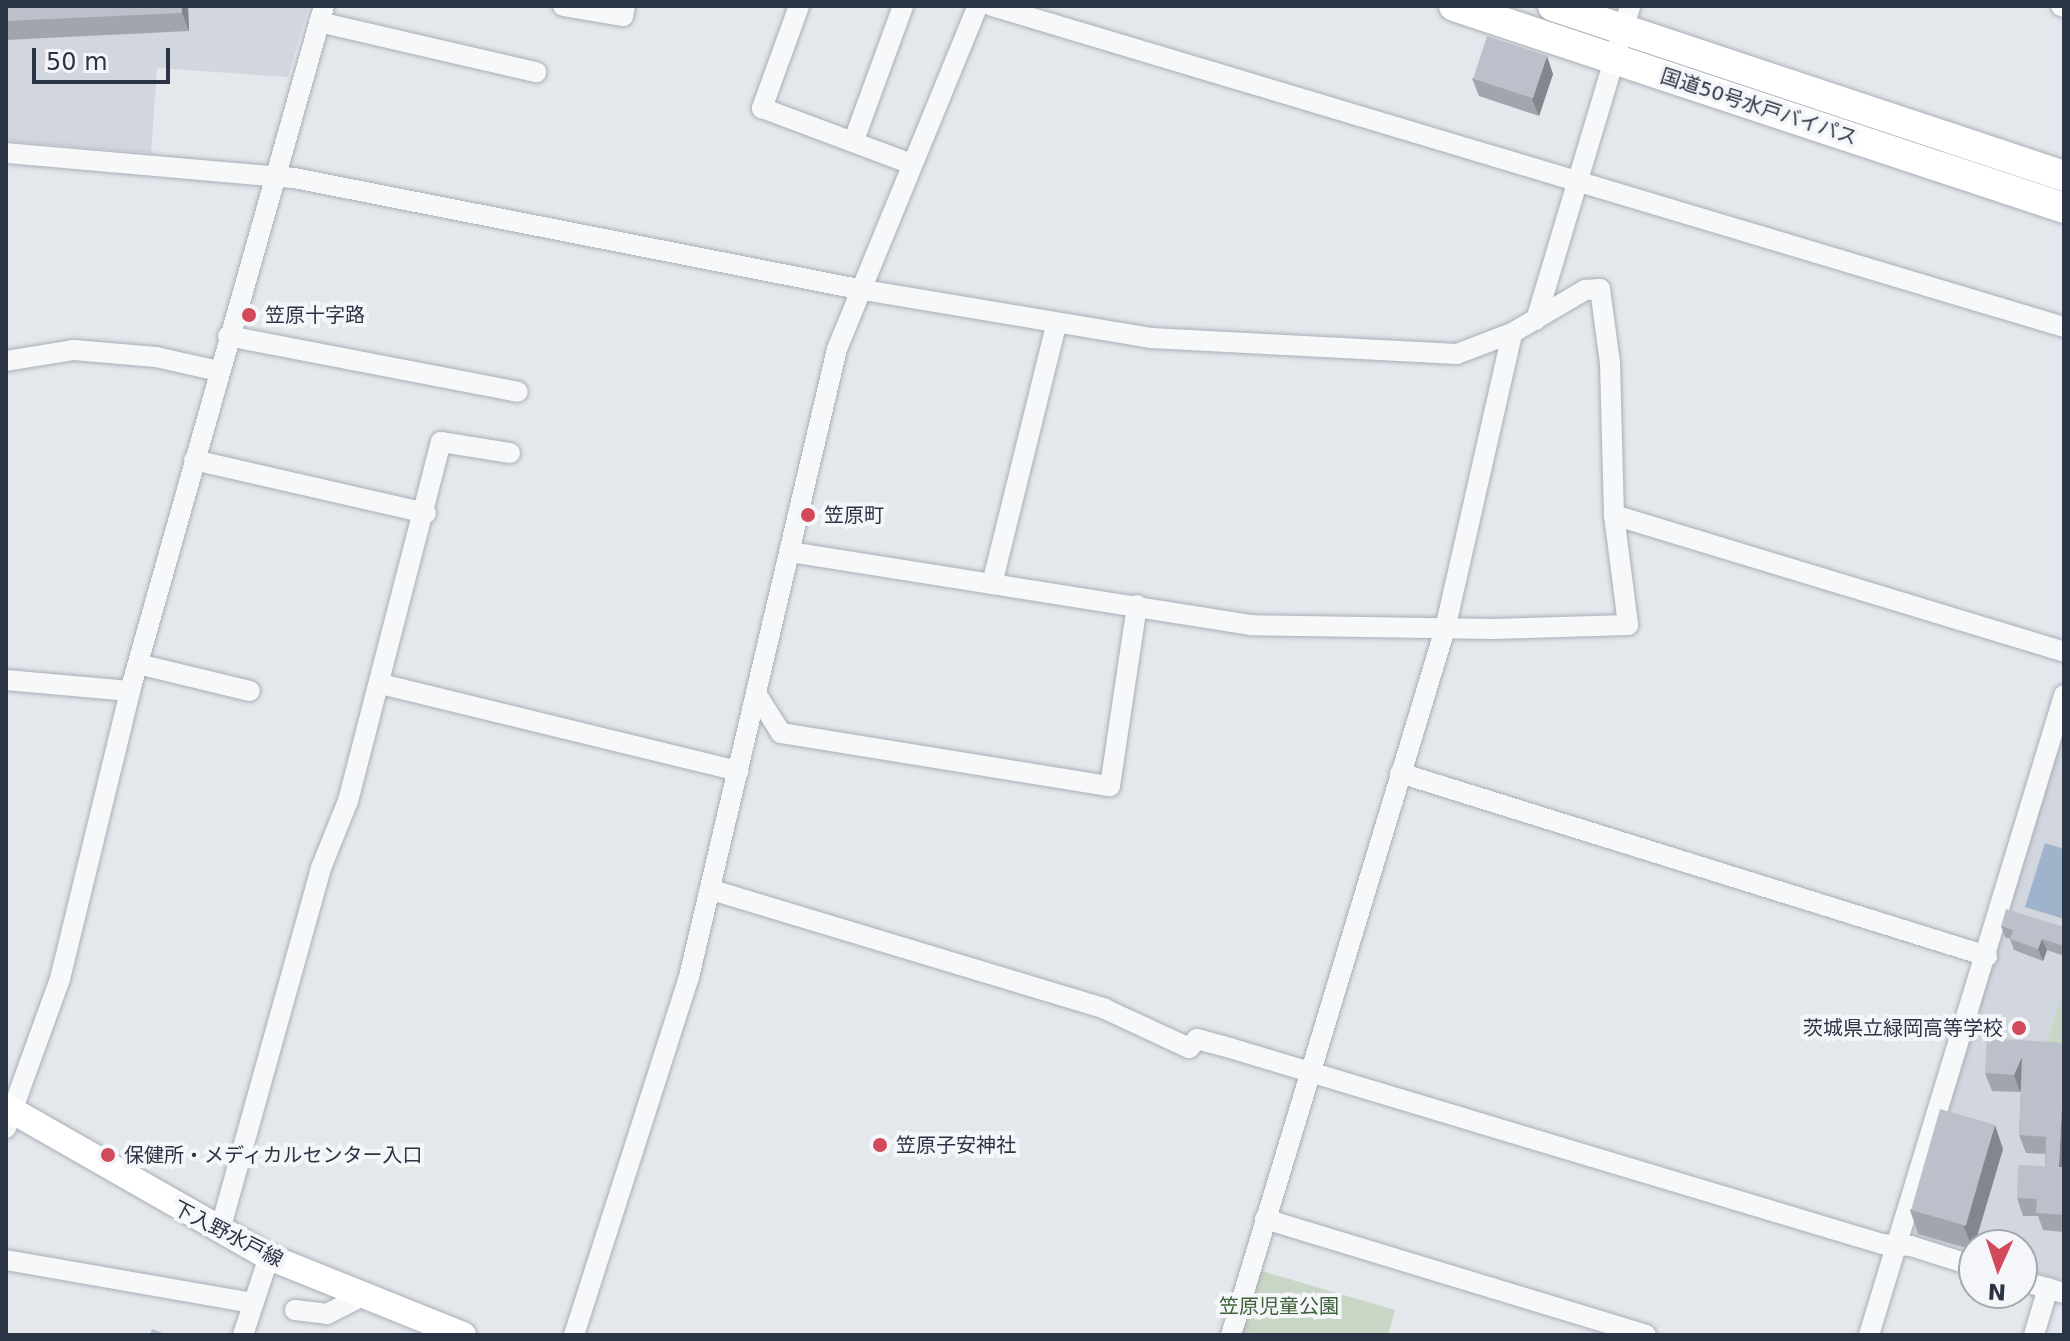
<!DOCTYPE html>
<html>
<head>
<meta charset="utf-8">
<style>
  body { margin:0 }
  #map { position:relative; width:2070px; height:1341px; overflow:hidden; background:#e4e7ec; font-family:"DejaVu Sans","Noto Sans JP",sans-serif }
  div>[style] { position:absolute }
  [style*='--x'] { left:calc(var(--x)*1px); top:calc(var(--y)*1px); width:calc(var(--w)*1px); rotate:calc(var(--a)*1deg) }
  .built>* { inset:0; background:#d2d6de }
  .green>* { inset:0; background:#c9d6c5 }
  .water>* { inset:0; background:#9fb4cc }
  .roads { filter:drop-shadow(0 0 2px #a9aeb7) drop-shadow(0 0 2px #a9aeb7) }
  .minor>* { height:20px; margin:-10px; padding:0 10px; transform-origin:10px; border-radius:10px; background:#f7f8fa }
  .major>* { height:26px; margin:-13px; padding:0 13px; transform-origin:13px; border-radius:13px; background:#fff }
  .highway>* { height:30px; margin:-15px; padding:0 15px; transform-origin:15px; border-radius:15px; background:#fff }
  .wall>* { inset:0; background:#a1a5ae }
  .shaded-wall>* { inset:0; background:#83868d }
  .building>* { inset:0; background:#bbc0ca; transform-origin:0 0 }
  .dots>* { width:22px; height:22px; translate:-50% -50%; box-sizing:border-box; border:4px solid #f4f6f9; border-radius:50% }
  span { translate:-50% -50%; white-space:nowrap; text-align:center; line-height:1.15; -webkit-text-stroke:8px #f4f6f9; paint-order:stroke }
  .street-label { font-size:20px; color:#2b3445 }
  .poi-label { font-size:20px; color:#2b3445 }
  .left { translate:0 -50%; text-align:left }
  .right { translate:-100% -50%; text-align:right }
  .park-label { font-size:20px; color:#3f6138 }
  .frame { position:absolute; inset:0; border:8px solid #2b3445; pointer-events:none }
  .north { position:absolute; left:1958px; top:1229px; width:80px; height:80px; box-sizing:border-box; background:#f4f6f9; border:2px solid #a4a8b1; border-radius:50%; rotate:183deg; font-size:22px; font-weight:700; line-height:32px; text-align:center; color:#2b3445 }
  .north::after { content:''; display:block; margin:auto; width:28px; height:36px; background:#d1495b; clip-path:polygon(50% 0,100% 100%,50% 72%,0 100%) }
  .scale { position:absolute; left:32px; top:48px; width:138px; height:36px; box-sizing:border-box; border:4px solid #2b3445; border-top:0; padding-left:10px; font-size:24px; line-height:28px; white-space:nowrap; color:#2b3445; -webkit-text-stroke:6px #f4f6f9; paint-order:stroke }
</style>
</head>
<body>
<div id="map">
  <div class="built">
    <div style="clip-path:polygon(6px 6px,309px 6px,288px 77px,157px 68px,151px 153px,6px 141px)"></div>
    <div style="clip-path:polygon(2064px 727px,2064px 1281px,2022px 1269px,2022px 1245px,1974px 1245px,1974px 1254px,1916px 1237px,1912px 1231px)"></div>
  </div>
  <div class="green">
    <div style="clip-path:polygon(2064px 989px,2064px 1050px,2045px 1048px)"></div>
    <div style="clip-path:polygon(1258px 1270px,1395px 1310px,1388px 1335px,1238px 1335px)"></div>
  </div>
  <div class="water">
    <div style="clip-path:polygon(2045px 843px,2064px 849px,2064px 919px,2025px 907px)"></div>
  </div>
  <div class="roads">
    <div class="minor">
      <div style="--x:563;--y:6;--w:61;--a:9.5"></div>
      <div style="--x:623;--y:16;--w:10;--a:-79"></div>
      <div style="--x:799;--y:6;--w:109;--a:109.9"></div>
      <div style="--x:762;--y:108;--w:160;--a:20.5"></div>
      <div style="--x:992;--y:6;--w:1119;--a:16.67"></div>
      <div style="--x:2061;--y:6;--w:3;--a:18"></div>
      <div style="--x:319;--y:22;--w:223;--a:13"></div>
      <div style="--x:854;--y:140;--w:143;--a:-69.9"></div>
      <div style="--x:6;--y:153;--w:289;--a:5"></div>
      <div style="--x:294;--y:178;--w:575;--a:11.13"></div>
      <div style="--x:858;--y:289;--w:297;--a:9.5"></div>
      <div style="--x:1151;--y:338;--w:306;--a:3"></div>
      <div style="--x:1457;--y:354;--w:59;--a:-20.9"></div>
      <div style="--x:1512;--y:333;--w:85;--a:-30.5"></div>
      <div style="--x:1585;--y:290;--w:15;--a:-4"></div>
      <div style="--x:1600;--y:289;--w:75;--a:82.3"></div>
      <div style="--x:1610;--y:363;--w:152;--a:88.5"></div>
      <div style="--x:1614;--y:515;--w:111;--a:82.7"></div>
      <div style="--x:1628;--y:625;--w:135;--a:178.3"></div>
      <div style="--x:1493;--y:629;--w:242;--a:-179.1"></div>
      <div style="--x:1251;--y:625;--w:467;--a:-171"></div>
      <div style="--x:1536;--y:320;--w:328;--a:-73.3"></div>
      <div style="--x:228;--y:336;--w:295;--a:10.9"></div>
      <div style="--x:6;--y:361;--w:69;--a:-9.2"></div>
      <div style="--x:74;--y:350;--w:82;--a:4.9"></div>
      <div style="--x:156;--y:357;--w:64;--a:12.7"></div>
      <div style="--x:194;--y:460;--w:238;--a:12.9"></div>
      <div style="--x:1614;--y:515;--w:470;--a:16.9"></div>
      <div style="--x:992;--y:584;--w:266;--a:-76.1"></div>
      <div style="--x:138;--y:664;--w:115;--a:13.6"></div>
      <div style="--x:6;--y:680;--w:124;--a:5.1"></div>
      <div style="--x:381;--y:684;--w:368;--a:13.7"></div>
      <div style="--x:757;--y:695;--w:45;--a:57.7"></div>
      <div style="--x:781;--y:733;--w:333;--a:9.2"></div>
      <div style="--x:1110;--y:786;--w:183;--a:-81.5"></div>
      <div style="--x:1400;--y:773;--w:615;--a:17.32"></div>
      <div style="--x:712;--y:890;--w:411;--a:16.8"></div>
      <div style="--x:1105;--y:1009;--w:93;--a:24.9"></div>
      <div style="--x:1189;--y:1048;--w:12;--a:-48"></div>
      <div style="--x:1197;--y:1039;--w:34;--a:15"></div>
      <div style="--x:1230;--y:1048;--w:681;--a:16.73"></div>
      <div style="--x:1882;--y:1244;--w:29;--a:4"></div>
      <div style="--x:1911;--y:1246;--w:66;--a:17.6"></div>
      <div style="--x:6;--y:1128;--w:158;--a:-70.1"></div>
      <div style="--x:60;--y:979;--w:296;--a:-76.3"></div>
      <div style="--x:130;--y:691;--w:712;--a:-74.19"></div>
      <div style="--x:1265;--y:1219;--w:398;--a:16.9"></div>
      <div style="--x:220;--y:1230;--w:376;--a:-74.4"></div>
      <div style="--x:321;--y:868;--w:72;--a:-68.1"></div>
      <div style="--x:348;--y:801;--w:371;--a:-75.5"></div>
      <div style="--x:441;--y:442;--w:70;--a:9.1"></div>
      <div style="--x:6;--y:1260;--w:251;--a:9.9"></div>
      <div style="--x:2022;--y:1281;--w:44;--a:15.9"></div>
      <div style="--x:295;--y:1310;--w:32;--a:7"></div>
      <div style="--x:327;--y:1314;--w:39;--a:-27"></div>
      <div style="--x:243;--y:1335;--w:82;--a:-71.6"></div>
      <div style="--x:574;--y:1335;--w:376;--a:-72.2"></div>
      <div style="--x:689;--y:977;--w:645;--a:-76.74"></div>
      <div style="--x:837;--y:349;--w:371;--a:-67.7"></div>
      <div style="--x:1231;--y:1335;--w:738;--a:-73.14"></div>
      <div style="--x:1445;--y:629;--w:303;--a:-77.2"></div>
      <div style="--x:1869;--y:1335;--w:669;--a:-73.05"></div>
      <div style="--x:2034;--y:1335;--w:49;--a:-73.4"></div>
    </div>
    <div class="major">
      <div style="--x:6;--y:1107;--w:303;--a:29.7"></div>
      <div style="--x:269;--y:1257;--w:209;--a:21.9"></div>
    </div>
    <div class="highway">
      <div style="--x:1454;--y:6;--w:643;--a:18.32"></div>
      <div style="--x:1553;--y:6;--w:539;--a:18.4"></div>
    </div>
  </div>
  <div class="wall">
    <div style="clip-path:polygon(6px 6px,188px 6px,189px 31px,6px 40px)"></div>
    <div style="clip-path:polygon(1553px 74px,1539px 116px,1479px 96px,1472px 78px)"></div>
    <div style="clip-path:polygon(2001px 926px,2064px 927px,2064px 956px,2047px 950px,2043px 961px,2014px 950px,2010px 939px,2005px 937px)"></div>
    <div style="clip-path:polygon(2064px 1043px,2064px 1232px,2043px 1230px,2038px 1216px,2023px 1216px,2017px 1198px,2045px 1166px,2045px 1154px,2026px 1153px,2019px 1135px,2021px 1091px,2020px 1092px,1992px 1091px,1985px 1073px)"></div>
    <div style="clip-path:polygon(2003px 1149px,1973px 1250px,1918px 1234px,1910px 1210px)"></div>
  </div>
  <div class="shaded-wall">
    <div style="clip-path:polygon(182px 6px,188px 6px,189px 31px,182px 13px)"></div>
    <div style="clip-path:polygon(1547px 56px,1553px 74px,1539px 116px,1532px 99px)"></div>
    <div style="clip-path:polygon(2042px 939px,2047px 950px,2043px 961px,2038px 949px)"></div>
    <div style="clip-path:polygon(2022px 1057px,2029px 1075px,2020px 1092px,2014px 1075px)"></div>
    <div style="clip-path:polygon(2063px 1085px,2064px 1088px,2064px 1182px,2059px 1167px)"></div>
    <div style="clip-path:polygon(1995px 1125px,2003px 1149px,1973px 1250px,1964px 1227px)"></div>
  </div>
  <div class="building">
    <div style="clip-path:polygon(6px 6px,182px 6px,182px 13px,6px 21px)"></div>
    <div style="left:1487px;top:36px;width:63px;height:45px;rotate:18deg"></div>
    <div style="clip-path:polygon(2006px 909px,2064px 927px,2064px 946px,2042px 939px,2038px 949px,2010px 939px,2013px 930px,2001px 926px)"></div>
    <div style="clip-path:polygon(1987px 1038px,2064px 1043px,2064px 1085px,2063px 1085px,2059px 1167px,2064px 1167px,2064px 1215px,2036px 1213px,2037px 1199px,2017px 1198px,2018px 1165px,2045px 1166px,2046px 1137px,2019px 1135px,2022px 1057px,2014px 1075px,1985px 1073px)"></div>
    <div style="left:1940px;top:1109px;width:57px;height:105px;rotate:16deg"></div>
    <div style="clip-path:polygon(152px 1329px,168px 1335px,150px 1335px)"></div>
  </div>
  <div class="dots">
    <div style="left:249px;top:315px;background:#d1495b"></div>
    <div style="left:808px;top:515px;background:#d1495b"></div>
    <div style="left:2019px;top:1028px;background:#d1495b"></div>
    <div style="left:880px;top:1145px;background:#d1495b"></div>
    <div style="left:108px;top:1155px;background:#d1495b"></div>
  </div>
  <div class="street-label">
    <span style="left:1759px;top:107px;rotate:18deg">国道50号水戸バイパス</span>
    <span style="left:228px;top:1234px;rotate:27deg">下入野水戸線</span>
  </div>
  <div class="poi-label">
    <span class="left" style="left:265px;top:315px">笠原十字路</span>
    <span class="left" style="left:824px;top:515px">笠原町</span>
    <span class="right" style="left:2003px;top:1028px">茨城県立緑岡高等学校</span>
    <span class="left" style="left:896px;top:1145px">笠原子安神社</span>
    <span class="left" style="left:124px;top:1155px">保健所・メディカルセンター入口</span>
  </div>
  <div class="park-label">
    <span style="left:1279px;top:1306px">笠原児童公園</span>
  </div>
  <div class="frame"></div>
  <div class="north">N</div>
  <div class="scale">50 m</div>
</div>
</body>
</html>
